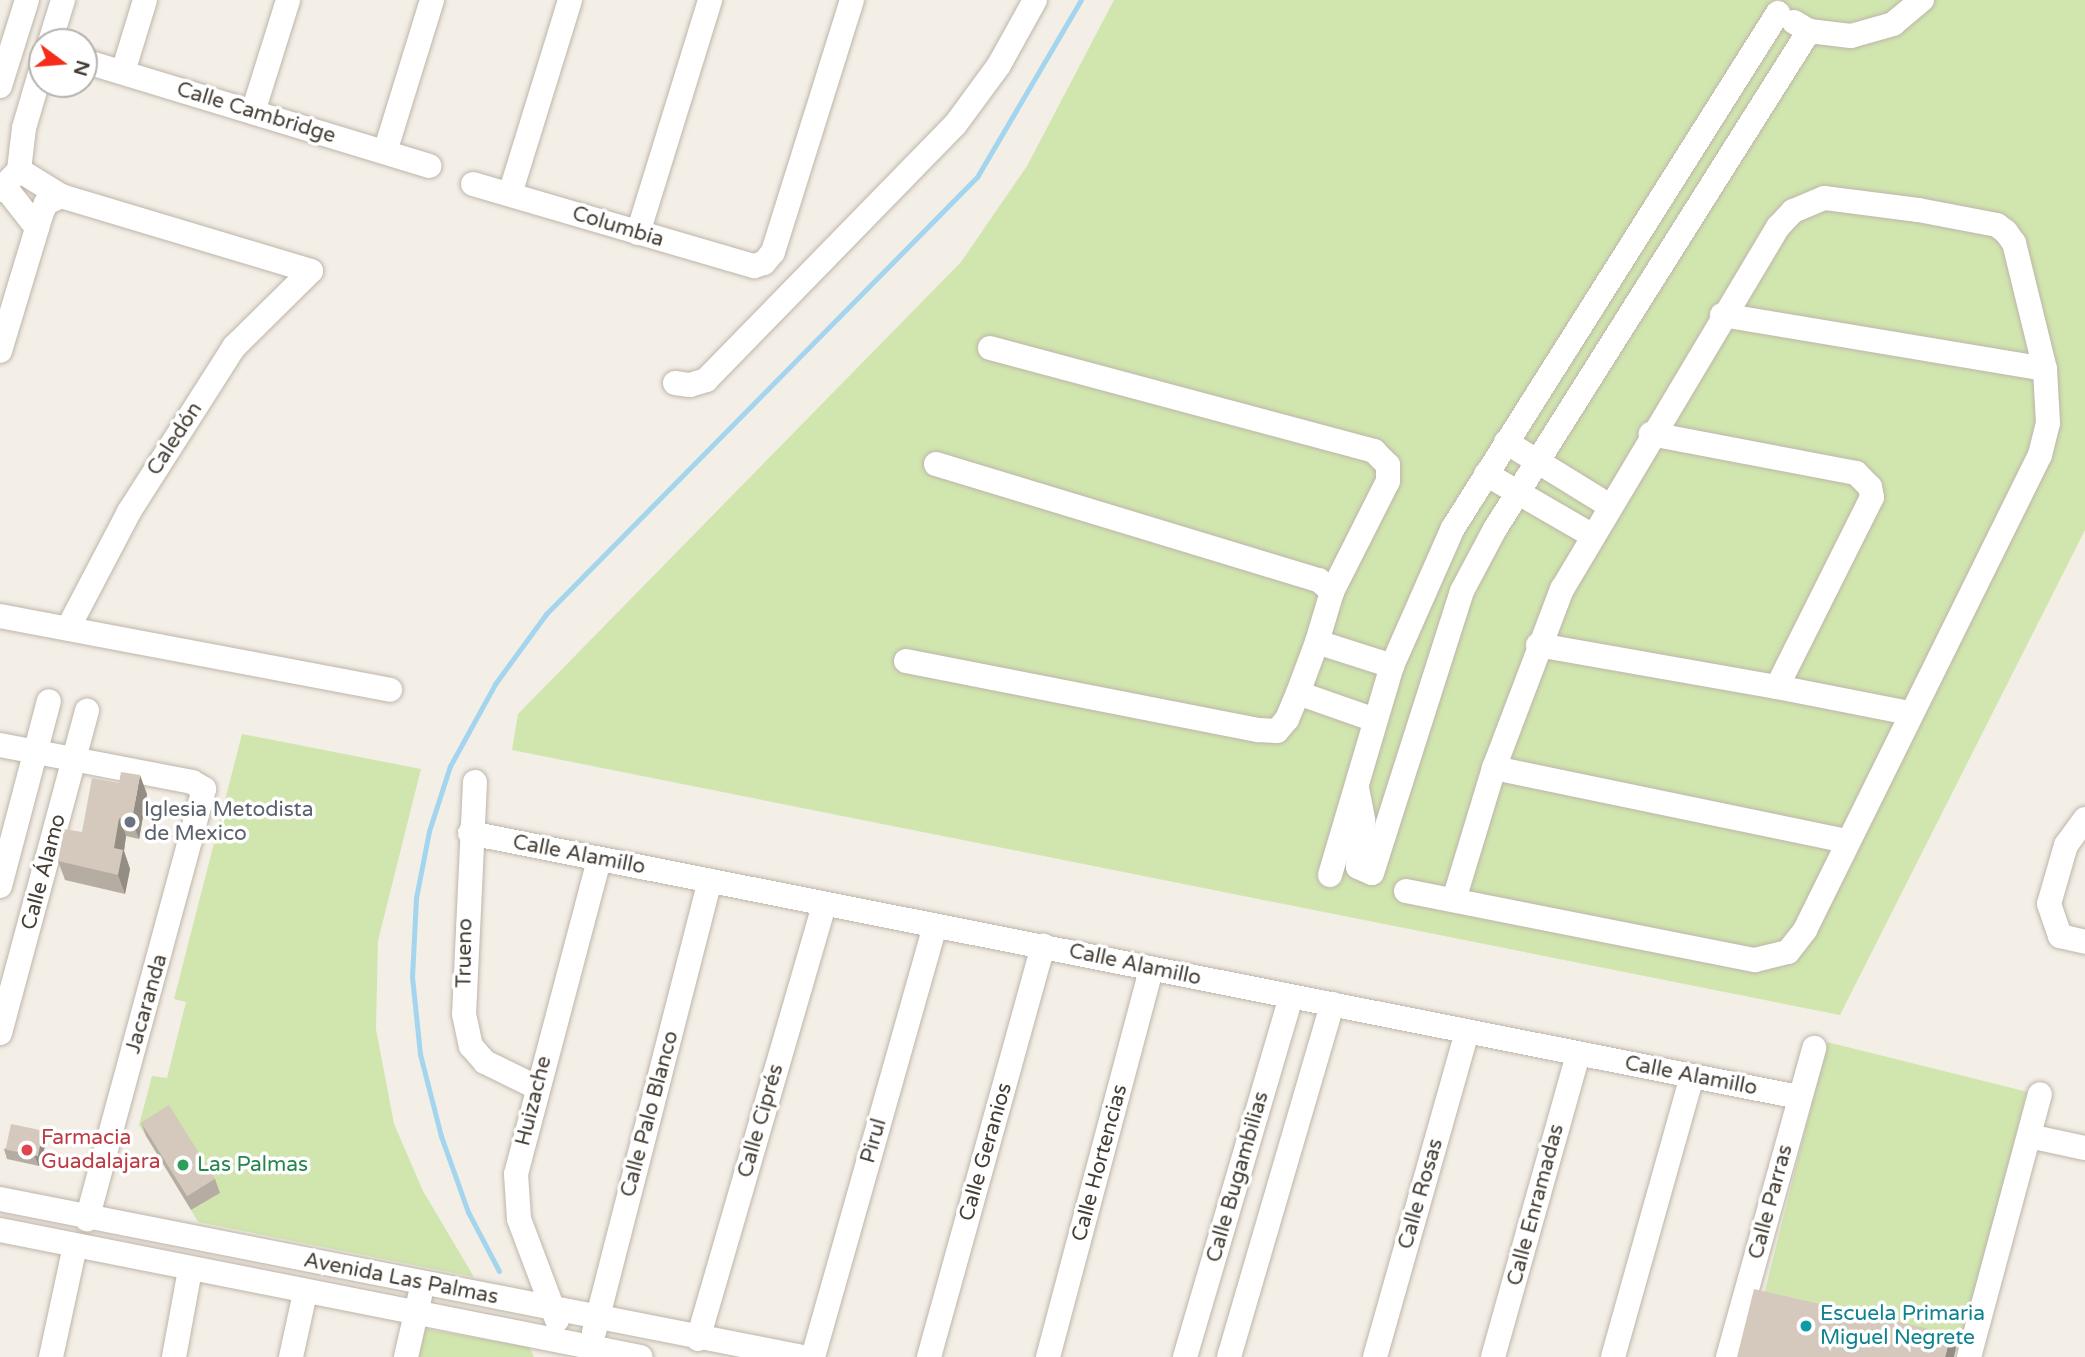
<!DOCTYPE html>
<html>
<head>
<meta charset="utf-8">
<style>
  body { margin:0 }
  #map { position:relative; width:2085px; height:1357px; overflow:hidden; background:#f3eee6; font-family:"Varela Round",sans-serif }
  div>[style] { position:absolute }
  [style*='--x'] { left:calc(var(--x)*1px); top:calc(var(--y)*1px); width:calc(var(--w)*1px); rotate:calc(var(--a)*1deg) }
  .green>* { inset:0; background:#d1e6af; transform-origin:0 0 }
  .stream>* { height:5px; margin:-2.5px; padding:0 2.5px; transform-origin:2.5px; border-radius:2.5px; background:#a3d5ef }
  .roads { filter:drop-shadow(0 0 2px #beb5a9) drop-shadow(0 0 2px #beb5a9) }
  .minor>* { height:24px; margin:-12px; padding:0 12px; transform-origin:12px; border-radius:12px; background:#fff }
  .wall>* { inset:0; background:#b6ada2 }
  .shaded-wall>* { inset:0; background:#948d84 }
  .building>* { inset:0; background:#d4c9bc; transform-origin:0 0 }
  .dots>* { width:19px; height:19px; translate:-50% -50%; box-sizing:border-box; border:4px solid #fff; border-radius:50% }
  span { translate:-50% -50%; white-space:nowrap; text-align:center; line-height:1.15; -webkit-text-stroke:7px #fff; paint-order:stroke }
  .street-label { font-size:21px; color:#453e35 }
  .worship-label { font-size:21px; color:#5b616d }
  .left { translate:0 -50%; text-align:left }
  .health-label { font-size:21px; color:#be3a42 }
  .leisure-label { font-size:21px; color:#27864d }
  .culture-label { font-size:21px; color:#0d838f }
  .north { position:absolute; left:28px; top:28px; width:70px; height:70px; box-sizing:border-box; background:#fff; border:2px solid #b5b2ae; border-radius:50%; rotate:106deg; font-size:19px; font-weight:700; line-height:28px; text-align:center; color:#453e35 }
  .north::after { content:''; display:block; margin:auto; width:24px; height:32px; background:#f52c1a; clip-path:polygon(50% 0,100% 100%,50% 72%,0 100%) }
</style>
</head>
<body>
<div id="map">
  <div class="green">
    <div style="clip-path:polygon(1114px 0,2085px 0,2085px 530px,1840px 1015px,512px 750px,518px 714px,961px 262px,1027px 166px)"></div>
    <div style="clip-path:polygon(242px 734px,421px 769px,378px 941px,376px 1029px,394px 1124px,423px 1191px,474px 1277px,198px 1222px,191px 1210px,219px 1193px,146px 1136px,139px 1125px,152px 1076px,167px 1078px,186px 1002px,174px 999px)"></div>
    <div style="left:1827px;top:1042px;width:206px;height:270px;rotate:14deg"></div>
    <div style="clip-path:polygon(425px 1329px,529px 1347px,534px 1357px,419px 1357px)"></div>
  </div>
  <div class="stream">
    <div style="--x:499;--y:1271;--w:67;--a:-117.7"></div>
    <div style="--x:468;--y:1212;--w:81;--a:-109.6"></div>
    <div style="--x:441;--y:1136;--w:85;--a:-104.4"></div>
    <div style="--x:420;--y:1054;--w:77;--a:-95.9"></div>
    <div style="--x:412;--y:977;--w:79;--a:-87.1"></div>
    <div style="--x:416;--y:898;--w:68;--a:-79"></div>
    <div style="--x:429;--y:831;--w:68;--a:-72.1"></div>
    <div style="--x:450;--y:766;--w:94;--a:-61.2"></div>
    <div style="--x:495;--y:684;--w:87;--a:-53.9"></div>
    <div style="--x:546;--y:614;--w:614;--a:-45.4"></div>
    <div style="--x:977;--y:177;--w:205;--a:-59.6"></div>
  </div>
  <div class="roads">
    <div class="minor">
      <div style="--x:1794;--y:22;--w:17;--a:31"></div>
      <div style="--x:1809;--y:31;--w:42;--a:6.8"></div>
      <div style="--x:1851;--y:36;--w:44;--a:-15.9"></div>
      <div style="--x:1893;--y:24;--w:38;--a:-40"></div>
      <div style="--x:50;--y:42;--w:44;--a:-72.8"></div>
      <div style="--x:84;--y:61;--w:361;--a:16.9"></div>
      <div style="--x:123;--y:72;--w:75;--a:-73"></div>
      <div style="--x:0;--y:86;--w:90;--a:-72.6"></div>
      <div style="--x:253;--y:112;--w:117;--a:-72.6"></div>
      <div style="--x:385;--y:152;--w:159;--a:-72.8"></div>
      <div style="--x:19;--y:170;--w:49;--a:31.8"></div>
      <div style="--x:473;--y:184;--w:293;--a:16.3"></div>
      <div style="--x:754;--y:266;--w:10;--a:-17"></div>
      <div style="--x:764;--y:263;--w:14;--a:-51"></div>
      <div style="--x:773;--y:252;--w:264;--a:-72.6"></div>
      <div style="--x:5;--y:187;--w:52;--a:52"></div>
      <div style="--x:0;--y:190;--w:28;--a:-46"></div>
      <div style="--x:19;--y:170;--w:42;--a:-83.2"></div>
      <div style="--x:24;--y:128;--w:64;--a:-73.6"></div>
      <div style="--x:510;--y:194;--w:203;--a:-72.8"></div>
      <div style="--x:638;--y:233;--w:244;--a:-72.8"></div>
      <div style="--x:1722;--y:315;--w:327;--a:9.5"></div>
      <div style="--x:990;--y:348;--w:398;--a:15"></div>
      <div style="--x:1374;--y:451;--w:20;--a:45"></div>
      <div style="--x:1388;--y:465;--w:16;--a:90"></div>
      <div style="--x:1388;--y:481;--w:124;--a:116.8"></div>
      <div style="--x:0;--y:351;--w:142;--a:-73.2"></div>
      <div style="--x:41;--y:215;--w:13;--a:-67"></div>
      <div style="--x:46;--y:203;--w:17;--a:-25"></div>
      <div style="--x:61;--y:196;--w:261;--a:16.7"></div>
      <div style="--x:311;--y:271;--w:108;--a:135.4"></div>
      <div style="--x:234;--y:347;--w:196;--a:122.5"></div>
      <div style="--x:129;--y:512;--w:131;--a:117.7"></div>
      <div style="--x:675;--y:383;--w:15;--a:8"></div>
      <div style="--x:690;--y:385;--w:17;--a:-17"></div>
      <div style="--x:706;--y:380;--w:356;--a:-45.7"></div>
      <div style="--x:955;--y:125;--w:74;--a:-53.7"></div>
      <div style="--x:999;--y:65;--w:74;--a:-61"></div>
      <div style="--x:1506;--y:442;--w:122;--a:31.6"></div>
      <div style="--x:936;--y:464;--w:400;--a:16.9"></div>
      <div style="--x:1319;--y:580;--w:18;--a:43"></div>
      <div style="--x:1332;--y:592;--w:52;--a:106.7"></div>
      <div style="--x:1317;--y:642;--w:79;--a:17.7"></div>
      <div style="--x:1486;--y:474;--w:124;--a:30.1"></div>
      <div style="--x:0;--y:616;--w:397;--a:10.7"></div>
      <div style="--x:1538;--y:645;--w:243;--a:10"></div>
      <div style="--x:1777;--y:687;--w:212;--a:-63.4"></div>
      <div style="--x:1872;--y:497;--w:10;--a:-101"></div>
      <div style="--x:1870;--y:487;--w:20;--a:-135"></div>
      <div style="--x:1856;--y:473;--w:209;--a:-169.2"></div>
      <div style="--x:906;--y:661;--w:359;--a:11.1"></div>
      <div style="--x:1258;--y:730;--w:19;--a:3"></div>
      <div style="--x:1277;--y:731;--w:16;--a:-50"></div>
      <div style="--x:1287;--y:719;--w:28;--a:-67"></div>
      <div style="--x:1298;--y:693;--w:82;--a:19.3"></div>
      <div style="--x:1777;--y:687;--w:136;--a:11.1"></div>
      <div style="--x:1298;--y:693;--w:54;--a:-69.6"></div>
      <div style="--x:0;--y:745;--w:196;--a:10.9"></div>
      <div style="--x:192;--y:782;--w:14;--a:30"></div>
      <div style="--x:204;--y:789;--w:446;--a:105.2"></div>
      <div style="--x:1494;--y:768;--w:360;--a:11.7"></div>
      <div style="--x:475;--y:782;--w:232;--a:92.7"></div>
      <div style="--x:464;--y:1014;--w:33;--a:78"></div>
      <div style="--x:471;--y:1046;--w:21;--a:49"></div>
      <div style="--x:485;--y:1062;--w:57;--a:26.1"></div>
      <div style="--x:1357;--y:788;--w:33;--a:79"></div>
      <div style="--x:1363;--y:820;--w:47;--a:96.1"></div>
      <div style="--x:1358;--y:867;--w:15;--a:23"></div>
      <div style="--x:1372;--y:873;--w:296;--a:-72.3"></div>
      <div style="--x:1462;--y:591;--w:70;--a:-62"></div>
      <div style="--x:1495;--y:529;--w:589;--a:-57.77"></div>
      <div style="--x:2085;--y:819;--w:32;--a:126"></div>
      <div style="--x:2066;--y:845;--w:61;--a:106.1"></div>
      <div style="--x:2049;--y:904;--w:34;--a:71"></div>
      <div style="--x:2060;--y:936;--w:26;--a:13"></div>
      <div style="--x:470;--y:833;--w:1355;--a:11.24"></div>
      <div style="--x:1330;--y:875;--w:218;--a:-73.5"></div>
      <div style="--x:1392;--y:666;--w:151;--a:-66.2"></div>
      <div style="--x:1453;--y:528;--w:609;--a:-57.75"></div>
      <div style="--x:0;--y:886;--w:191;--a:-75.2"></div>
      <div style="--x:1406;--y:891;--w:356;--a:11.2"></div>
      <div style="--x:1755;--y:960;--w:34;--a:-14"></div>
      <div style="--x:1788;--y:952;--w:28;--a:-52"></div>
      <div style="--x:1805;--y:930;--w:530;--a:-63.68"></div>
      <div style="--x:2040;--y:455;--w:33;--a:-76"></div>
      <div style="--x:2048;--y:423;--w:54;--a:-93.2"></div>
      <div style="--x:2045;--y:369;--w:130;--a:-103.8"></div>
      <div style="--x:2014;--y:243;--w:14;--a:-126"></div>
      <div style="--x:2006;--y:232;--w:11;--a:-142"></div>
      <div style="--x:1997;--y:225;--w:80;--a:-169.2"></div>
      <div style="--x:1918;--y:210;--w:95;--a:-172.7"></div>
      <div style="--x:1824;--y:198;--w:34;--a:157"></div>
      <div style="--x:1793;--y:211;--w:22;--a:133"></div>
      <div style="--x:1778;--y:227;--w:422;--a:120.8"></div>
      <div style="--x:1562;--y:589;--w:191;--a:110.8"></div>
      <div style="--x:1494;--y:768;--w:138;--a:106.9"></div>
      <div style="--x:0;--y:1033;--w:334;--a:-74.9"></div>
      <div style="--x:2029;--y:1136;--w:57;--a:12.1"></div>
      <div style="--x:0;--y:1199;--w:817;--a:11.14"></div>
      <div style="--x:0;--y:1230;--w:653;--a:11.21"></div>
      <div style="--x:557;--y:1320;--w:108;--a:-110.6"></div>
      <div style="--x:519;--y:1219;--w:45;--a:-93.8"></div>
      <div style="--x:516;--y:1174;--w:326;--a:-75.2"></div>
      <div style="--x:594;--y:1332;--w:466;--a:-75.6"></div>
      <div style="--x:698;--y:1339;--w:453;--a:-73.8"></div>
      <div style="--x:51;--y:1357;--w:114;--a:-77.8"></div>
      <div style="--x:174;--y:1357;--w:88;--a:-79.6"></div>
      <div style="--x:291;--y:1357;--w:66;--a:-77.7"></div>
      <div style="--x:406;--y:1357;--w:63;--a:-77.1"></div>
      <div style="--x:813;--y:1357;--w:448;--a:-74.2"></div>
      <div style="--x:929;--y:1357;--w:427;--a:-74.5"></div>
      <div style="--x:1048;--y:1357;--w:400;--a:-75.1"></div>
      <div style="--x:1185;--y:1357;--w:375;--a:-73.6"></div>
      <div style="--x:1229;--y:1357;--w:368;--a:-73.7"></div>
      <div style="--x:1375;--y:1357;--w:338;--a:-74.2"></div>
      <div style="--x:1493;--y:1357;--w:315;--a:-74.3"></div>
      <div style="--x:1613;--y:1357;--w:292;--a:-74.3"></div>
      <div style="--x:1728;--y:1357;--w:321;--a:-74.4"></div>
      <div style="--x:1969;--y:1357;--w:272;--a:-74.9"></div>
    </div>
  </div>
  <div class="wall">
    <div style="clip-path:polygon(147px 794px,139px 839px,126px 836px,124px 851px,130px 869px,125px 894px,65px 880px,58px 861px,82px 832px)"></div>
    <div style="clip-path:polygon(141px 1122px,215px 1179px,220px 1193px,191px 1210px,146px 1136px)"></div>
    <div style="clip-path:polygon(43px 1131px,47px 1140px,39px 1166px,7px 1159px,4px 1149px)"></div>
  </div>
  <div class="shaded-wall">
    <div style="clip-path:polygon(140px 775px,147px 794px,139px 839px,132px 820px)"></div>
    <div style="clip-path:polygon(119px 818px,126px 836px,124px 851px,130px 869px,125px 894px,118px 875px,114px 848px)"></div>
    <div style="clip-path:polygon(43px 1131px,47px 1140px,39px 1166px,35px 1157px)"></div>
    <div style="clip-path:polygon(1951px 1334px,1956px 1348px,1954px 1357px,1945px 1357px)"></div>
  </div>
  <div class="building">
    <div style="clip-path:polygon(121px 772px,140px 775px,132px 820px,119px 818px,114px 848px,123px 850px,118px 875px,58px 861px,64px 829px,82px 832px,92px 778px,119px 783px)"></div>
    <div style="left:169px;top:1105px;width:87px;height:33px;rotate:58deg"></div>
    <div style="left:11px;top:1124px;width:33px;height:26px;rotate:12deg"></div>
    <div style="clip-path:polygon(1754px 1289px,1951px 1334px,1945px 1357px,1737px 1357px)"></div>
  </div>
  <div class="dots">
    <div style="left:130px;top:822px;background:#6b7280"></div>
    <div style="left:27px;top:1150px;background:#e0444e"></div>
    <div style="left:183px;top:1165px;background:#2e9e5b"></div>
    <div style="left:1806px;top:1326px;background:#0f9aa8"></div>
  </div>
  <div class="street-label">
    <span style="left:256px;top:113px;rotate:17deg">Calle Cambridge</span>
    <span style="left:618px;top:227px;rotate:17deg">Columbia</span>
    <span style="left:175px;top:439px;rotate:-57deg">Caledón</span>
    <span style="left:579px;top:855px;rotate:11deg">Calle Alamillo</span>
    <span style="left:44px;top:872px;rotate:-75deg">Calle Álamo</span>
    <span style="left:465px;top:953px;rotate:-89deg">Trueno</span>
    <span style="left:1135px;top:965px;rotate:12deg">Calle Alamillo</span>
    <span style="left:147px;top:1004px;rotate:-74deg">Jacaranda</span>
    <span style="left:1691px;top:1076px;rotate:11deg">Calle Alamillo</span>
    <span style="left:534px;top:1101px;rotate:-76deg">Huizache</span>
    <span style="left:650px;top:1114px;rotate:-75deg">Calle Palo Blanco</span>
    <span style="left:761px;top:1121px;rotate:-74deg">Calle Ciprés</span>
    <span style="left:874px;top:1141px;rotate:-74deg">Pirul</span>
    <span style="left:986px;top:1152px;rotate:-74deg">Calle Geranios</span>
    <span style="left:1100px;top:1163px;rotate:-75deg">Calle Hortencias</span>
    <span style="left:1238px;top:1177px;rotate:-74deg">Calle Bugambilias</span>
    <span style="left:1421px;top:1194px;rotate:-74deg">Calle Rosas</span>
    <span style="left:1771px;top:1202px;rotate:-75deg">Calle Parras</span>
    <span style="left:1536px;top:1205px;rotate:-75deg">Calle Enramadas</span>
    <span style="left:401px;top:1279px;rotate:11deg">Avenida Las Palmas</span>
  </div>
  <div class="worship-label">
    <span class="left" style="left:144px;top:822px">Iglesia Metodista<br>de Mexico</span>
  </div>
  <div class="health-label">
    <span class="left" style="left:41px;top:1150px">Farmacia<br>Guadalajara</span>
  </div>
  <div class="leisure-label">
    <span class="left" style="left:197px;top:1165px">Las Palmas</span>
  </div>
  <div class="culture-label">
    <span class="left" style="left:1820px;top:1326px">Escuela Primaria<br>Miguel Negrete</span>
  </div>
  <div class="north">N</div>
</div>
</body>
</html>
